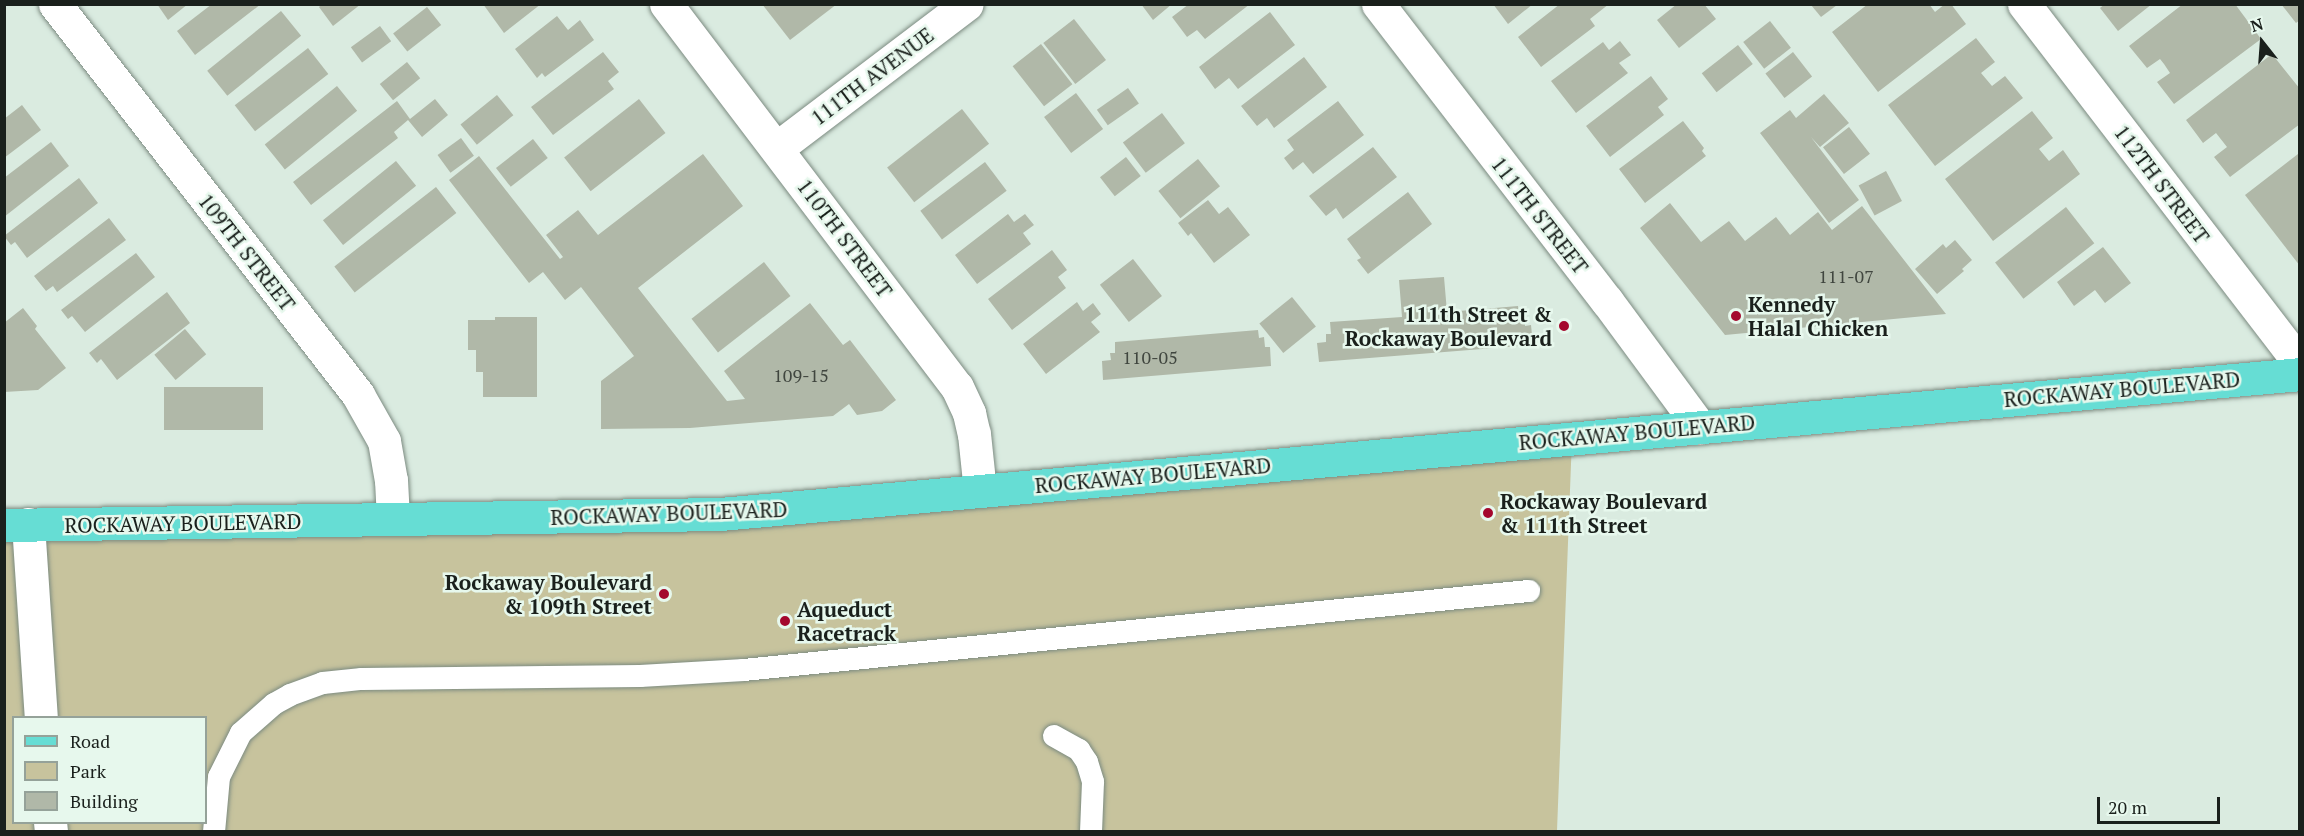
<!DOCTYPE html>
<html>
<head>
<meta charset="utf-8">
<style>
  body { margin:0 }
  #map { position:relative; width:2304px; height:836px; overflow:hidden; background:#daebe0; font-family:"PT Serif",serif }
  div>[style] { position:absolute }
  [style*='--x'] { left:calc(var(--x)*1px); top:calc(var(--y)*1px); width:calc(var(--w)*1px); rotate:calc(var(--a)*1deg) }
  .green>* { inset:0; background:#c7c39d }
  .building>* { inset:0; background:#b0b8a8; transform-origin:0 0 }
  .roads { filter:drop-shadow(0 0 2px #7c8b81) drop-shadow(0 0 2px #7c8b81) }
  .lane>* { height:22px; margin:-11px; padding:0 11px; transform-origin:11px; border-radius:11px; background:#fff }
  .street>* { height:33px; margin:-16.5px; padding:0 16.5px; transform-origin:16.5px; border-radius:16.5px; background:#fff }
  .secondary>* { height:33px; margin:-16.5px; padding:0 16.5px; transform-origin:16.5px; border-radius:16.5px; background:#fff }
  .primary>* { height:33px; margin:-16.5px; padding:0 16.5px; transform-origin:16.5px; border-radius:16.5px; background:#66ddd4 }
  .dots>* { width:16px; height:16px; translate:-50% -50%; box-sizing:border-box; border:3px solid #e7f8ed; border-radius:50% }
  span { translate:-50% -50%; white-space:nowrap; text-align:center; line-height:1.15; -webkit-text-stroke:5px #e7f8ed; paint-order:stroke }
  .number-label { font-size:18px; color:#40463f }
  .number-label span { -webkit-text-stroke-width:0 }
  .street-label { font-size:21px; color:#1a201c }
  .poi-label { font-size:21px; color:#1a201c; font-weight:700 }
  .left { translate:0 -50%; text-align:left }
  .right { translate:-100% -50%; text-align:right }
  .frame { position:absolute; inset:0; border:6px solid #1a201c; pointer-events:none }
  .legend { position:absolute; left:12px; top:716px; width:195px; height:108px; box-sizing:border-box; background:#e7f8ed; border:2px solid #95a299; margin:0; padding:8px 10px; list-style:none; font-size:18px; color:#1a201c }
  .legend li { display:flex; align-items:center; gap:12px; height:30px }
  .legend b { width:30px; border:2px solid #95a299 }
  .north { position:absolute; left:2232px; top:12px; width:60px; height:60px; -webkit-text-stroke:4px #e7f8ed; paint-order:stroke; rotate:343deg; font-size:16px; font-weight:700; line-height:24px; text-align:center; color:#1a201c }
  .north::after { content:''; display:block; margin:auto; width:21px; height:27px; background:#1a201c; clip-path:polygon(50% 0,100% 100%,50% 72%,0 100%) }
  .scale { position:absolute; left:2097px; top:797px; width:123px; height:27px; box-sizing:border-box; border:3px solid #1a201c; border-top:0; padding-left:8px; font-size:18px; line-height:21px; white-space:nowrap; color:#1a201c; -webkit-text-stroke:4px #e7f8ed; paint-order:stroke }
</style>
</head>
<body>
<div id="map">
  <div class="green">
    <div style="clip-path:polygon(evenodd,1572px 438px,1557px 831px,5px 831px,4px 525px,647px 517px,1572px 438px,14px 718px,206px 718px,206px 822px,14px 822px,14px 718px)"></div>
  </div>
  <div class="building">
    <div style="clip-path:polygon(157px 4px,188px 4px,168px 20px)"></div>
    <div style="clip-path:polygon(212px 4px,261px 4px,195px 55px,177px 31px)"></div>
    <div style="clip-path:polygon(322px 4px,361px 4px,333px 26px,319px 7px)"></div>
    <div style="clip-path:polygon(483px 4px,541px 4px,504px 33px)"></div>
    <div style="clip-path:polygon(762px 4px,837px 4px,790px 40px)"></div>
    <div style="clip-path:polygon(1141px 4px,1172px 4px,1153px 20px)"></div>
    <div style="clip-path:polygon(1189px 4px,1250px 4px,1205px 39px,1197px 30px,1187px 37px,1172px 17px)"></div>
    <div style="clip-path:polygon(1493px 4px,1533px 4px,1508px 24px)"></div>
    <div style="clip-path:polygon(1560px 4px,1609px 4px,1590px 19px,1595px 26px,1541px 67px,1518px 37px)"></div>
    <div style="clip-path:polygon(1677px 4px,1704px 4px,1716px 19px,1679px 48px,1657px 20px)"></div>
    <div style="clip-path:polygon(1868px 4px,1929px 4px,1935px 12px,1945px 4px,1951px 4px,1966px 24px,1878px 92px,1832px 32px)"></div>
    <div style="clip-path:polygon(2105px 4px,2152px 4px,2118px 31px,2100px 8px)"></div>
    <div style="clip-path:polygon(2183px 4px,2235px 4px,2261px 39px,2174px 104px,2157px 82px,2170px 73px,2164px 64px,2160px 59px,2147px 68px,2129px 46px)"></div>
    <div style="clip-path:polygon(2281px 4px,2300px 4px,2300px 20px,2296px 23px)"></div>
    <div style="clip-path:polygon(1811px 5px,1837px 5px,1821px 17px)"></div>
    <div style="left:427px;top:7px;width:23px;height:43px;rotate:52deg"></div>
    <div style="left:281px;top:11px;width:32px;height:95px;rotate:51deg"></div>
    <div style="clip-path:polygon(1270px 12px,1295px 45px,1238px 89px,1229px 78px,1215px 89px,1199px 67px)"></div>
    <div style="clip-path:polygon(557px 16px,568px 30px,580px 20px,594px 40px,545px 77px,542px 73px,537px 78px,515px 49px)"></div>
    <div style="left:1074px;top:19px;width:52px;height:39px;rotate:52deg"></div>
    <div style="left:1770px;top:21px;width:34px;height:34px;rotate:52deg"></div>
    <div style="left:380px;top:26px;width:19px;height:36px;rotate:54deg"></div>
    <div style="clip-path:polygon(1976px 38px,1995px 62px,1981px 73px,1992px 86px,2005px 76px,2023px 98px,1935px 166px,1888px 105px)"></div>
    <div style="clip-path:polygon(1620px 41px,1631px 55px,1619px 63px,1628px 73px,1576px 113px,1551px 81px,1603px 42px,1609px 50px)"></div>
    <div style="left:1041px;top:44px;width:51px;height:36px;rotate:52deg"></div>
    <div style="left:1738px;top:45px;width:24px;height:46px;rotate:52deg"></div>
    <div style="left:308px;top:48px;width:33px;height:93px;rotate:52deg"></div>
    <div style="clip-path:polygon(603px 52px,619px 72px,608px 81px,614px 89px,553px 135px,531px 107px)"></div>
    <div style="left:1793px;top:52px;width:31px;height:35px;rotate:52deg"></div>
    <div style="clip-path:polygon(2272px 54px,2300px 89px,2300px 124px,2230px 177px,2214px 157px,2227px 147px,2216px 133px,2203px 143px,2186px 120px)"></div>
    <div style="clip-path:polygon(1304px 57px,1327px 87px,1274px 128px,1267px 118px,1257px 126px,1241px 106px)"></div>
    <div style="left:407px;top:62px;width:21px;height:35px;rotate:51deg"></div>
    <div style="clip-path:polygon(1651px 76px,1668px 99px,1658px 107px,1664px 115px,1610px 157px,1586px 126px)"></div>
    <div style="left:337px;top:86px;width:32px;height:93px;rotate:51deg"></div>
    <div style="left:1128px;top:88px;width:19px;height:38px;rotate:55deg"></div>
    <div style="left:1076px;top:93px;width:45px;height:40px;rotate:53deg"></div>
    <div style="clip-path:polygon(1824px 94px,1849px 123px,1820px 147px,1811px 137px,1859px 200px,1829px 223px,1760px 133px,1790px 110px,1796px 118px)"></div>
    <div style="left:497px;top:95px;width:26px;height:47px;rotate:51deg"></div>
    <div style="clip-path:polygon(435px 99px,448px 115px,422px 137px,408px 120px,394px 132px,398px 138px,311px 205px,293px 182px,397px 101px,410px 119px)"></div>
    <div style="left:639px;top:99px;width:43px;height:95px;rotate:52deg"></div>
    <div style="clip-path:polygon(1338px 101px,1364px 135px,1313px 174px,1303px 162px,1293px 170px,1284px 158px,1294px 150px,1287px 140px)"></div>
    <div style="clip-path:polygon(22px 105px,41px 130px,4px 158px,4px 119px)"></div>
    <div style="left:962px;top:109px;width:44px;height:95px;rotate:52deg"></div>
    <div style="clip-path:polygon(2032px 111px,2053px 138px,2039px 149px,2049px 161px,2063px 150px,2080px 174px,1993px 241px,1945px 179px)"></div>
    <div style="left:1162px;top:113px;width:38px;height:49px;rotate:53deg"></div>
    <div style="clip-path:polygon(1683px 121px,1704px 148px,1702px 151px,1706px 156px,1645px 203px,1619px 169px)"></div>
    <div style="left:1849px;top:127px;width:34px;height:33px;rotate:52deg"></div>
    <div style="left:461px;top:138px;width:22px;height:29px;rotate:54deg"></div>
    <div style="left:533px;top:139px;width:24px;height:47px;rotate:52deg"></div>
    <div style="clip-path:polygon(51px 142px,69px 166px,4px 217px,4px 178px)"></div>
    <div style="clip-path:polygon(1373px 147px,1397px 177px,1343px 219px,1336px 208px,1326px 216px,1309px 196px)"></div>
    <div style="clip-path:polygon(703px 154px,743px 206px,638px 288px,727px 401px,745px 399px,724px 371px,810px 303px,843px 345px,850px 340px,896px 400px,882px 411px,857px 415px,849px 404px,833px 416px,690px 428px,601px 429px,601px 381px,634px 356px,581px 287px,565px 300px,543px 272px,529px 283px,449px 180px,479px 156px,560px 259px,563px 257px,546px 235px,578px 210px,598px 235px)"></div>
    <div style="clip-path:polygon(2298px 154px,2300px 155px,2300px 266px,2245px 195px)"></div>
    <div style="left:1126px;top:157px;width:24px;height:33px;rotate:52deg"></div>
    <div style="left:1198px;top:159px;width:35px;height:51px;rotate:51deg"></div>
    <div style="left:396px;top:161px;width:32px;height:94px;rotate:51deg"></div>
    <div style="left:985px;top:162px;width:36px;height:81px;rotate:53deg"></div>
    <div style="left:1886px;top:171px;width:34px;height:31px;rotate:62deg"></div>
    <div style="clip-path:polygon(79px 178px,98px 203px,27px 258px,15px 242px,11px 245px,4px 236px)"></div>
    <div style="left:436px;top:187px;width:33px;height:129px;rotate:52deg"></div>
    <div style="clip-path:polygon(1408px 192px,1432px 224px,1368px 274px,1357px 260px,1361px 258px,1347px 239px)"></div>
    <div style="clip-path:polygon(1208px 200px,1219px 214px,1228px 207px,1250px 235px,1214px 263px,1191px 233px,1188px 236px,1178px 223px)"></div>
    <div style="clip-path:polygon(1670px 203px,1701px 242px,1729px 221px,1745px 241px,1776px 217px,1790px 235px,1818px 212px,1832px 230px,1862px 206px,1946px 314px,1725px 335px,1640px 228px)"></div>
    <div style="left:2066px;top:207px;width:46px;height:90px;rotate:52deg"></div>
    <div style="clip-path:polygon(1008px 214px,1014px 222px,1025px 214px,1034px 225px,1023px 233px,1031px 244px,977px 284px,955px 255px)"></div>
    <div style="clip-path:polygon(109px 218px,126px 240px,57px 292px,53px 286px,46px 291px,34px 276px)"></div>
    <div style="clip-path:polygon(1955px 240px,1972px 260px,1962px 269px,1964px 271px,1937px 294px,1915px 269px,1943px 244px,1946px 248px)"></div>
    <div style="clip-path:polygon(2103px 247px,2131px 283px,2105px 303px,2095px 290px,2074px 306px,2057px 282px)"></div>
    <div style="clip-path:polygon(1052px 250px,1067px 270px,1058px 277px,1066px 288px,1012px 330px,988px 299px)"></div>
    <div style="clip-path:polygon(136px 253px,155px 277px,85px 332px,72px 316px,68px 319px,61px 310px)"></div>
    <div style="left:1133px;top:259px;width:47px;height:42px;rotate:52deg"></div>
    <div style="left:764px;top:262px;width:43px;height:92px;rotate:52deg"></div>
    <div style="clip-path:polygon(1444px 277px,1447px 312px,1518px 306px,1519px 316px,1525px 315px,1525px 326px,1531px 325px,1533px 345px,1319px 362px,1317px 343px,1326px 342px,1326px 334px,1331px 334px,1330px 322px,1402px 317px,1399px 280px)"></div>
    <div style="clip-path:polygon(167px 292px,190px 323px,117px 380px,101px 359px,97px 363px,89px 353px)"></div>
    <div style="left:1292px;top:297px;width:38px;height:42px;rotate:51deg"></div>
    <div style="clip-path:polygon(1077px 302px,1083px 311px,1093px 303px,1101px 314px,1091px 322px,1100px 332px,1046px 374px,1023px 344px)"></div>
    <div style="clip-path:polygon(23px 308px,37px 326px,35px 329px,66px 368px,38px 390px,4px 392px,4px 323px)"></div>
    <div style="clip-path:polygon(495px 317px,537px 317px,537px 397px,483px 397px,483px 372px,476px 372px,476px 350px,468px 350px,468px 320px,495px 320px)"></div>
    <div style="left:185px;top:329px;width:33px;height:40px;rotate:50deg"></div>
    <div style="clip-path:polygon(1258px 330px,1259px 338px,1264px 337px,1265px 347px,1270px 347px,1271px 366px,1103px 380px,1102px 361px,1111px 360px,1110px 353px,1115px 353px,1115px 342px)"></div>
    <div style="left:263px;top:387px;width:43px;height:99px;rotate:90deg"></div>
  </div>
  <div class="roads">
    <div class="lane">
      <div style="--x:1054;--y:736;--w:29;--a:29"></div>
      <div style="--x:1079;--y:750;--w:14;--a:56"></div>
      <div style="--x:1087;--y:762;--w:21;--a:73"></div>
      <div style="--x:1093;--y:782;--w:50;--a:92.3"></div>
      <div style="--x:214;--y:832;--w:55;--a:-84.8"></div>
      <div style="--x:219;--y:777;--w:49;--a:-63.4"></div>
      <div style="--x:241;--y:733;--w:44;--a:-41.3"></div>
      <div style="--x:274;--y:704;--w:18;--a:-29"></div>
      <div style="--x:290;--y:695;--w:35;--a:-20"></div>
      <div style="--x:323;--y:683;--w:39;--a:-6"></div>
      <div style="--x:362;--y:679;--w:278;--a:-0.6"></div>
      <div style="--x:640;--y:676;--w:104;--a:-3.3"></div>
      <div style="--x:744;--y:670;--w:789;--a:-5.75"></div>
    </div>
    <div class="street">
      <div style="--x:55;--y:4;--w:495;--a:52.2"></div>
      <div style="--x:358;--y:395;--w:53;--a:60.5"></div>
      <div style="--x:384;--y:441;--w:40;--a:80"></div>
      <div style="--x:391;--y:480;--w:39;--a:87"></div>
      <div style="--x:666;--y:4;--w:481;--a:52.8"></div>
      <div style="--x:957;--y:387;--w:29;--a:65"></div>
      <div style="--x:969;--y:413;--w:22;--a:77"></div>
      <div style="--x:974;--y:434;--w:57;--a:84"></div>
      <div style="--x:1378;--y:4;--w:375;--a:52.4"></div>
      <div style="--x:1607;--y:301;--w:157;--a:53.6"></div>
      <div style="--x:2024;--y:4;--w:454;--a:52.5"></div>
      <div style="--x:777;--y:148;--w:238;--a:-37.2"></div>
    </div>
    <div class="secondary">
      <div style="--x:28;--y:524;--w:194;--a:86.2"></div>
      <div style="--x:50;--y:822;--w:10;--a:84"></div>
    </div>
    <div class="primary">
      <div style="--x:4;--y:525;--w:716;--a:-0.88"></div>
      <div style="--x:720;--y:514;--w:1586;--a:-5.06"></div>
    </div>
  </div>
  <div class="dots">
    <div style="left:1736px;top:316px;background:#a4082d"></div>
    <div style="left:1564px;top:326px;background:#a4082d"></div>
    <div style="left:1488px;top:513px;background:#a4082d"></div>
    <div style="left:664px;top:594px;background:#a4082d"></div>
    <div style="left:785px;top:621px;background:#a4082d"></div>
  </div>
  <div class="number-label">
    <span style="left:1846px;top:276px">111-07</span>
    <span style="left:1150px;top:357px">110-05</span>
    <span style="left:801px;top:375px">109-15</span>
  </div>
  <div class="street-label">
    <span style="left:872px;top:76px;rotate:-37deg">111TH AVENUE</span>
    <span style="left:2162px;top:184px;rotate:53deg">112TH STREET</span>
    <span style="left:1540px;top:215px;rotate:52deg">111TH STREET</span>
    <span style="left:845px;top:238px;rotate:53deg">110TH STREET</span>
    <span style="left:247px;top:252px;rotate:52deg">109TH STREET</span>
    <span style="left:2122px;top:389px;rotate:-5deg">ROCKAWAY BOULEVARD</span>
    <span style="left:1637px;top:432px;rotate:-5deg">ROCKAWAY BOULEVARD</span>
    <span style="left:1153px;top:475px;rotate:-5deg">ROCKAWAY BOULEVARD</span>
    <span style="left:669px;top:513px;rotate:-2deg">ROCKAWAY BOULEVARD</span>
    <span style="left:183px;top:523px;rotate:-1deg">ROCKAWAY BOULEVARD</span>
  </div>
  <div class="poi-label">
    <span class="left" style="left:1748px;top:316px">Kennedy<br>Halal Chicken</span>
    <span class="right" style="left:1552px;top:326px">111th Street &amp;<br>Rockaway Boulevard</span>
    <span class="left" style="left:1500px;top:513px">Rockaway Boulevard<br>&amp; 111th Street</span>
    <span class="right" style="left:652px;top:594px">Rockaway Boulevard<br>&amp; 109th Street</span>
    <span class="left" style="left:797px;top:621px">Aqueduct<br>Racetrack</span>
  </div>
  <div class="frame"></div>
  <ul class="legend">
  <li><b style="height:8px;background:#66ddd4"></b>Road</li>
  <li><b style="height:16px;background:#c7c39d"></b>Park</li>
  <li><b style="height:16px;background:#b0b8a8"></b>Building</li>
  </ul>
  <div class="north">N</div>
  <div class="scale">20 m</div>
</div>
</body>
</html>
